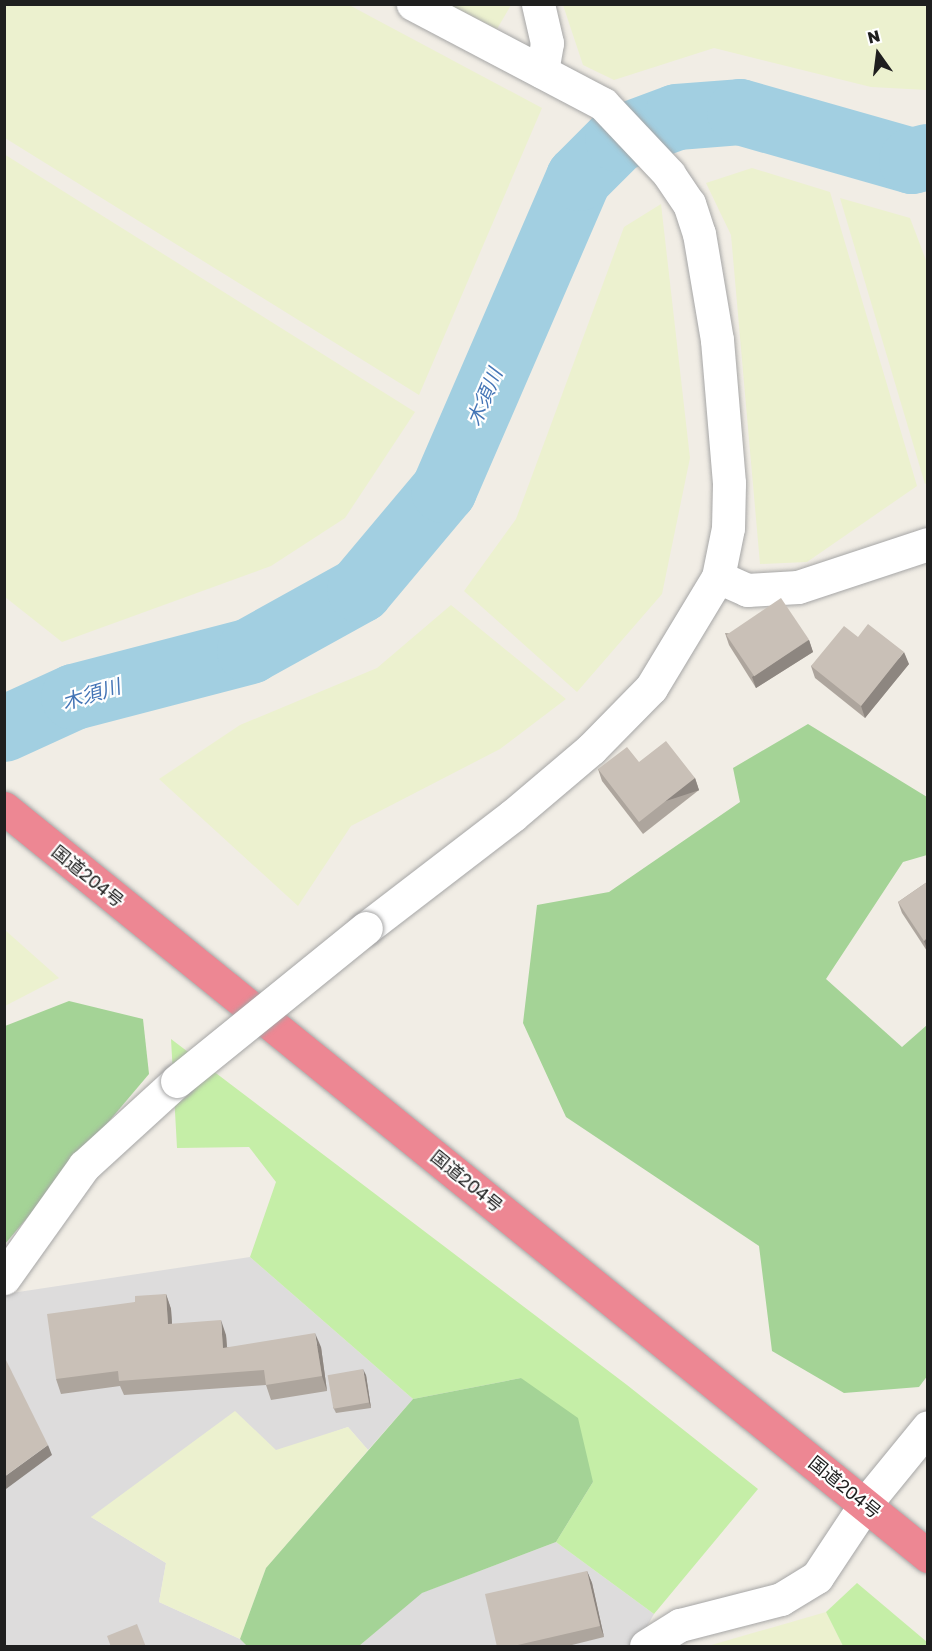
<!DOCTYPE html>
<html>
<head>
<meta charset="utf-8">
<style>
  body { margin:0 }
  #map { position:relative; width:932px; height:1651px; overflow:hidden; background:#f1ede5; font-family:"Golos Text","Noto Sans JP",sans-serif }
  div>[style] { position:absolute }
  [style*='--x'] { left:calc(var(--x)*1px); top:calc(var(--y)*1px); width:calc(var(--w)*1px); rotate:calc(var(--a)*1deg) }
  .residential>* { inset:0; background:#dddcdc }
  .farmland>* { inset:0; background:#ecf1cf }
  .grass>* { inset:0; background:#c5eea7 }
  .forest>* { inset:0; background:#a4d396 }
  .river>* { height:66px; margin:-33px; padding:0 33px; transform-origin:33px; border-radius:33px; background:#a2cfe1 }
  .roads { filter:drop-shadow(0 0 2px #a6a6a6) drop-shadow(0 0 2px #a6a6a6) }
  .minor>* { height:33px; margin:-16.5px; padding:0 16.5px; transform-origin:16.5px; border-radius:16.5px; background:#fff }
  .highway>* { height:33px; margin:-16.5px; padding:0 16.5px; transform-origin:16.5px; border-radius:16.5px; background:#ed8793 }
  .bridges { filter:drop-shadow(0 0 2px #a6a6a6) drop-shadow(0 0 2px #a6a6a6) }
  .minor-bridge>* { height:33px; margin:-16.5px; padding:0 16.5px; transform-origin:16.5px; border-radius:16.5px; background:#fff }
  .wall>* { inset:0; background:#ada59d }
  .shaded-wall>* { inset:0; background:#8d8680; transform-origin:0 0 }
  .building>* { inset:0; background:#c9c0b7; transform-origin:0 0 }
  span { translate:-50% -50%; white-space:nowrap; text-align:center; line-height:1.15; -webkit-text-stroke:4.5px #fff; paint-order:stroke }
  .street-label { font-size:18px; color:#1f1f1f }
  .water-label { font-size:20px; color:#4475b6; font-style:italic }
  .frame { position:absolute; inset:0; border:6px solid #1f1f1f; pointer-events:none }
  .north { position:absolute; left:848px; top:24px; width:60px; height:60px; -webkit-text-stroke:4px #fff; paint-order:stroke; rotate:346deg; font-size:16px; font-weight:700; line-height:24px; text-align:center; color:#1f1f1f }
  .north::after { content:''; display:block; margin:auto; width:21px; height:27px; background:#1f1f1f; clip-path:polygon(50% 0,100% 100%,50% 72%,0 100%) }
</style>
</head>
<body>
<div id="map">
  <div class="residential">
    <div style="clip-path:polygon(250px 1257px,413px 1399px,368px 1450px,348px 1427px,91px 1517px,166px 1563px,159px 1602px,240px 1639px,247px 1646px,5px 1646px,5px 1294px)"></div>
    <div style="clip-path:polygon(556px 1542px,654px 1614px,636px 1646px,359px 1646px,421px 1593px)"></div>
  </div>
  <div class="farmland">
    <div style="clip-path:polygon(4px 5px,349px 5px,542px 108px,419px 395px,5px 138px)"></div>
    <div style="clip-path:polygon(450px 5px,511px 4px,511px 5px,497px 29px)"></div>
    <div style="clip-path:polygon(563px 5px,927px 5px,927px 90px,871px 87px,714px 48px,614px 80px,583px 65px)"></div>
    <div style="clip-path:polygon(4px 154px,415px 412px,345px 518px,271px 566px,62px 642px,5px 597px)"></div>
    <div style="clip-path:polygon(752px 168px,830px 192px,917px 486px,807px 562px,760px 564px,731px 235px,706px 183px)"></div>
    <div style="clip-path:polygon(840px 198px,910px 218px,927px 263px,928px 482px,925px 484px)"></div>
    <div style="clip-path:polygon(661px 204px,690px 458px,662px 594px,577px 692px,464px 591px,516px 519px,624px 227px)"></div>
    <div style="clip-path:polygon(451px 605px,566px 699px,500px 749px,351px 826px,298px 906px,159px 779px,240px 725px,377px 668px)"></div>
    <div style="clip-path:polygon(5px 930px,59px 978px,5px 1006px)"></div>
    <div style="clip-path:polygon(235px 1411px,276px 1450px,348px 1427px,368px 1450px,266px 1568px,240px 1639px,159px 1602px,166px 1563px,91px 1517px)"></div>
    <div style="clip-path:polygon(826px 1612px,843px 1646px,708px 1646px)"></div>
  </div>
  <div class="grass">
    <div style="clip-path:polygon(171px 1039px,627px 1385px,758px 1489px,654px 1614px,556px 1542px,593px 1482px,521px 1378px,413px 1399px,250px 1257px,276px 1182px,249px 1147px,177px 1148px)"></div>
    <div style="clip-path:polygon(857px 1583px,927px 1642px,927px 1646px,843px 1646px,826px 1612px)"></div>
  </div>
  <div class="forest">
    <div style="clip-path:polygon(808px 724px,927px 797px,927px 855px,903px 862px,826px 979px,902px 1047px,927px 1025px,928px 1375px,919px 1387px,844px 1393px,772px 1351px,759px 1246px,566px 1117px,523px 1023px,537px 905px,609px 892px,740px 802px,733px 768px)"></div>
    <div style="clip-path:polygon(69px 1001px,143px 1019px,149px 1074px,5px 1244px,5px 1026px)"></div>
    <div style="clip-path:polygon(521px 1378px,578px 1418px,593px 1482px,556px 1542px,422px 1593px,359px 1646px,247px 1646px,240px 1639px,266px 1568px,413px 1399px)"></div>
  </div>
  <div class="river">
    <div style="--x:4;--y:729;--w:77;--a:-24.6"></div>
    <div style="--x:74;--y:697;--w:182;--a:-14.6"></div>
    <div style="--x:250;--y:651;--w:126;--a:-29"></div>
    <div style="--x:360;--y:590;--w:131;--a:-50"></div>
    <div style="--x:444;--y:490;--w:340;--a:-66.6"></div>
    <div style="--x:579;--y:178;--w:55;--a:-45"></div>
    <div style="--x:618;--y:139;--w:63;--a:-20.4"></div>
    <div style="--x:677;--y:117;--w:63;--a:-4.5"></div>
    <div style="--x:740;--y:112;--w:179;--a:15.9"></div>
    <div style="--x:912;--y:161;--w:16;--a:-14"></div>
  </div>
  <div class="roads">
    <div class="minor">
      <div style="--x:538;--y:4;--w:40;--a:77"></div>
      <div style="--x:547;--y:43;--w:29;--a:100"></div>
      <div style="--x:718;--y:577;--w:32;--a:24"></div>
      <div style="--x:747;--y:590;--w:51;--a:-3.4"></div>
      <div style="--x:798;--y:587;--w:137;--a:-18.3"></div>
      <div style="--x:366;--y:928;--w:184;--a:-37.5"></div>
      <div style="--x:512;--y:816;--w:104;--a:-40.3"></div>
      <div style="--x:591;--y:749;--w:86;--a:-45.5"></div>
      <div style="--x:651;--y:688;--w:130;--a:-58.9"></div>
      <div style="--x:718;--y:577;--w:50;--a:-78.5"></div>
      <div style="--x:728;--y:528;--w:45;--a:-88.7"></div>
      <div style="--x:729;--y:483;--w:144;--a:-94.8"></div>
      <div style="--x:717;--y:340;--w:108;--a:-99.6"></div>
      <div style="--x:699;--y:234;--w:32;--a:-108"></div>
      <div style="--x:689;--y:204;--w:36;--a:-124"></div>
      <div style="--x:669;--y:174;--w:96;--a:-133.3"></div>
      <div style="--x:603;--y:104;--w:215;--a:-152.2"></div>
      <div style="--x:4;--y:1278;--w:138;--a:-54.5"></div>
      <div style="--x:84;--y:1166;--w:126;--a:-42.4"></div>
      <div style="--x:646;--y:1646;--w:40;--a:-32"></div>
      <div style="--x:680;--y:1625;--w:104;--a:-14.4"></div>
      <div style="--x:781;--y:1599;--w:42;--a:-31.4"></div>
      <div style="--x:817;--y:1577;--w:89;--a:-56.5"></div>
      <div style="--x:866;--y:1503;--w:98;--a:-50.8"></div>
    </div>
    <div class="highway">
      <div style="--x:4;--y:808;--w:1189;--a:38.99"></div>
    </div>
  </div>
  <div class="bridges">
    <div class="minor-bridge">
      <div style="--x:177;--y:1081;--w:243;--a:-39"></div>
    </div>
  </div>
  <div class="wall">
    <div style="clip-path:polygon(725px 633px,809px 640px,813px 652px,756px 688px,729px 645px)"></div>
    <div style="clip-path:polygon(858px 637px,909px 664px,865px 718px,815px 678px,811px 666px)"></div>
    <div style="clip-path:polygon(639px 762px,695px 778px,699px 790px,643px 834px,602px 781px,598px 769px)"></div>
    <div style="clip-path:polygon(927px 882px,927px 951px,902px 913px,898px 902px)"></div>
    <div style="clip-path:polygon(166px 1294px,171px 1309px,172px 1324px,226px 1335px,227px 1347px,321px 1347px,327px 1391px,271px 1400px,266px 1385px,124px 1395px,120px 1386px,61px 1394px,56px 1379px,135px 1302px)"></div>
    <div style="clip-path:polygon(366px 1375px,371px 1408px,336px 1413px,333px 1407px)"></div>
    <div style="clip-path:polygon(587px 1571px,592px 1583px,604px 1637px,564px 1647px,497px 1647px)"></div>
  </div>
  <div class="shaded-wall">
    <div style="clip-path:polygon(809px 640px,813px 652px,756px 688px,752px 677px)"></div>
    <div style="clip-path:polygon(904px 652px,909px 664px,865px 718px,861px 706px)"></div>
    <div style="left:695px;top:778px;width:13px;height:71px;rotate:72deg"></div>
    <div style="clip-path:polygon(927px 938px,927px 949px,924px 941px)"></div>
    <div style="clip-path:polygon(166px 1294px,171px 1309px,173px 1339px,168px 1324px)"></div>
    <div style="clip-path:polygon(221px 1320px,226px 1335px,228px 1362px,223px 1348px)"></div>
    <div style="clip-path:polygon(315px 1333px,321px 1347px,327px 1391px,322px 1376px)"></div>
    <div style="clip-path:polygon(363px 1369px,366px 1375px,371px 1408px,369px 1402px)"></div>
    <div style="clip-path:polygon(48px 1445px,52px 1455px,6px 1489px,4px 1486px,4px 1477px)"></div>
    <div style="clip-path:polygon(587px 1571px,592px 1583px,604px 1637px,600px 1626px)"></div>
  </div>
  <div class="building">
    <div style="left:781px;top:598px;width:50px;height:66px;rotate:56deg"></div>
    <div style="clip-path:polygon(868px 624px,904px 652px,861px 706px,811px 666px,844px 626px,858px 637px)"></div>
    <div style="clip-path:polygon(666px 741px,695px 778px,639px 822px,598px 769px,627px 747px,639px 762px)"></div>
    <div style="clip-path:polygon(927px 882px,927px 938px,924px 941px,898px 902px)"></div>
    <div style="clip-path:polygon(166px 1294px,168px 1324px,221px 1320px,223px 1348px,315px 1333px,322px 1376px,266px 1385px,264px 1370px,119px 1381px,118px 1371px,56px 1379px,47px 1314px,135px 1302px,135px 1296px)"></div>
    <div style="clip-path:polygon(4px 1356px,48px 1445px,4px 1477px)"></div>
    <div style="left:363px;top:1369px;width:34px;height:36px;rotate:80deg"></div>
    <div style="clip-path:polygon(587px 1571px,600px 1626px,509px 1647px,497px 1647px,485px 1594px)"></div>
    <div style="clip-path:polygon(137px 1624px,146px 1647px,111px 1647px,107px 1636px)"></div>
  </div>
  <div class="street-label">
    <span style="left:88px;top:876px;rotate:39deg">国道204号</span>
    <span style="left:467px;top:1181px;rotate:39deg">国道204号</span>
    <span style="left:845px;top:1487px;rotate:39deg">国道204号</span>
  </div>
  <div class="water-label">
    <span style="left:484px;top:397px;rotate:-67deg">木須川</span>
    <span style="left:91px;top:694px;rotate:-17deg">木須川</span>
  </div>
  <div class="frame"></div>
  <div class="north">N</div>
</div>
</body>
</html>
